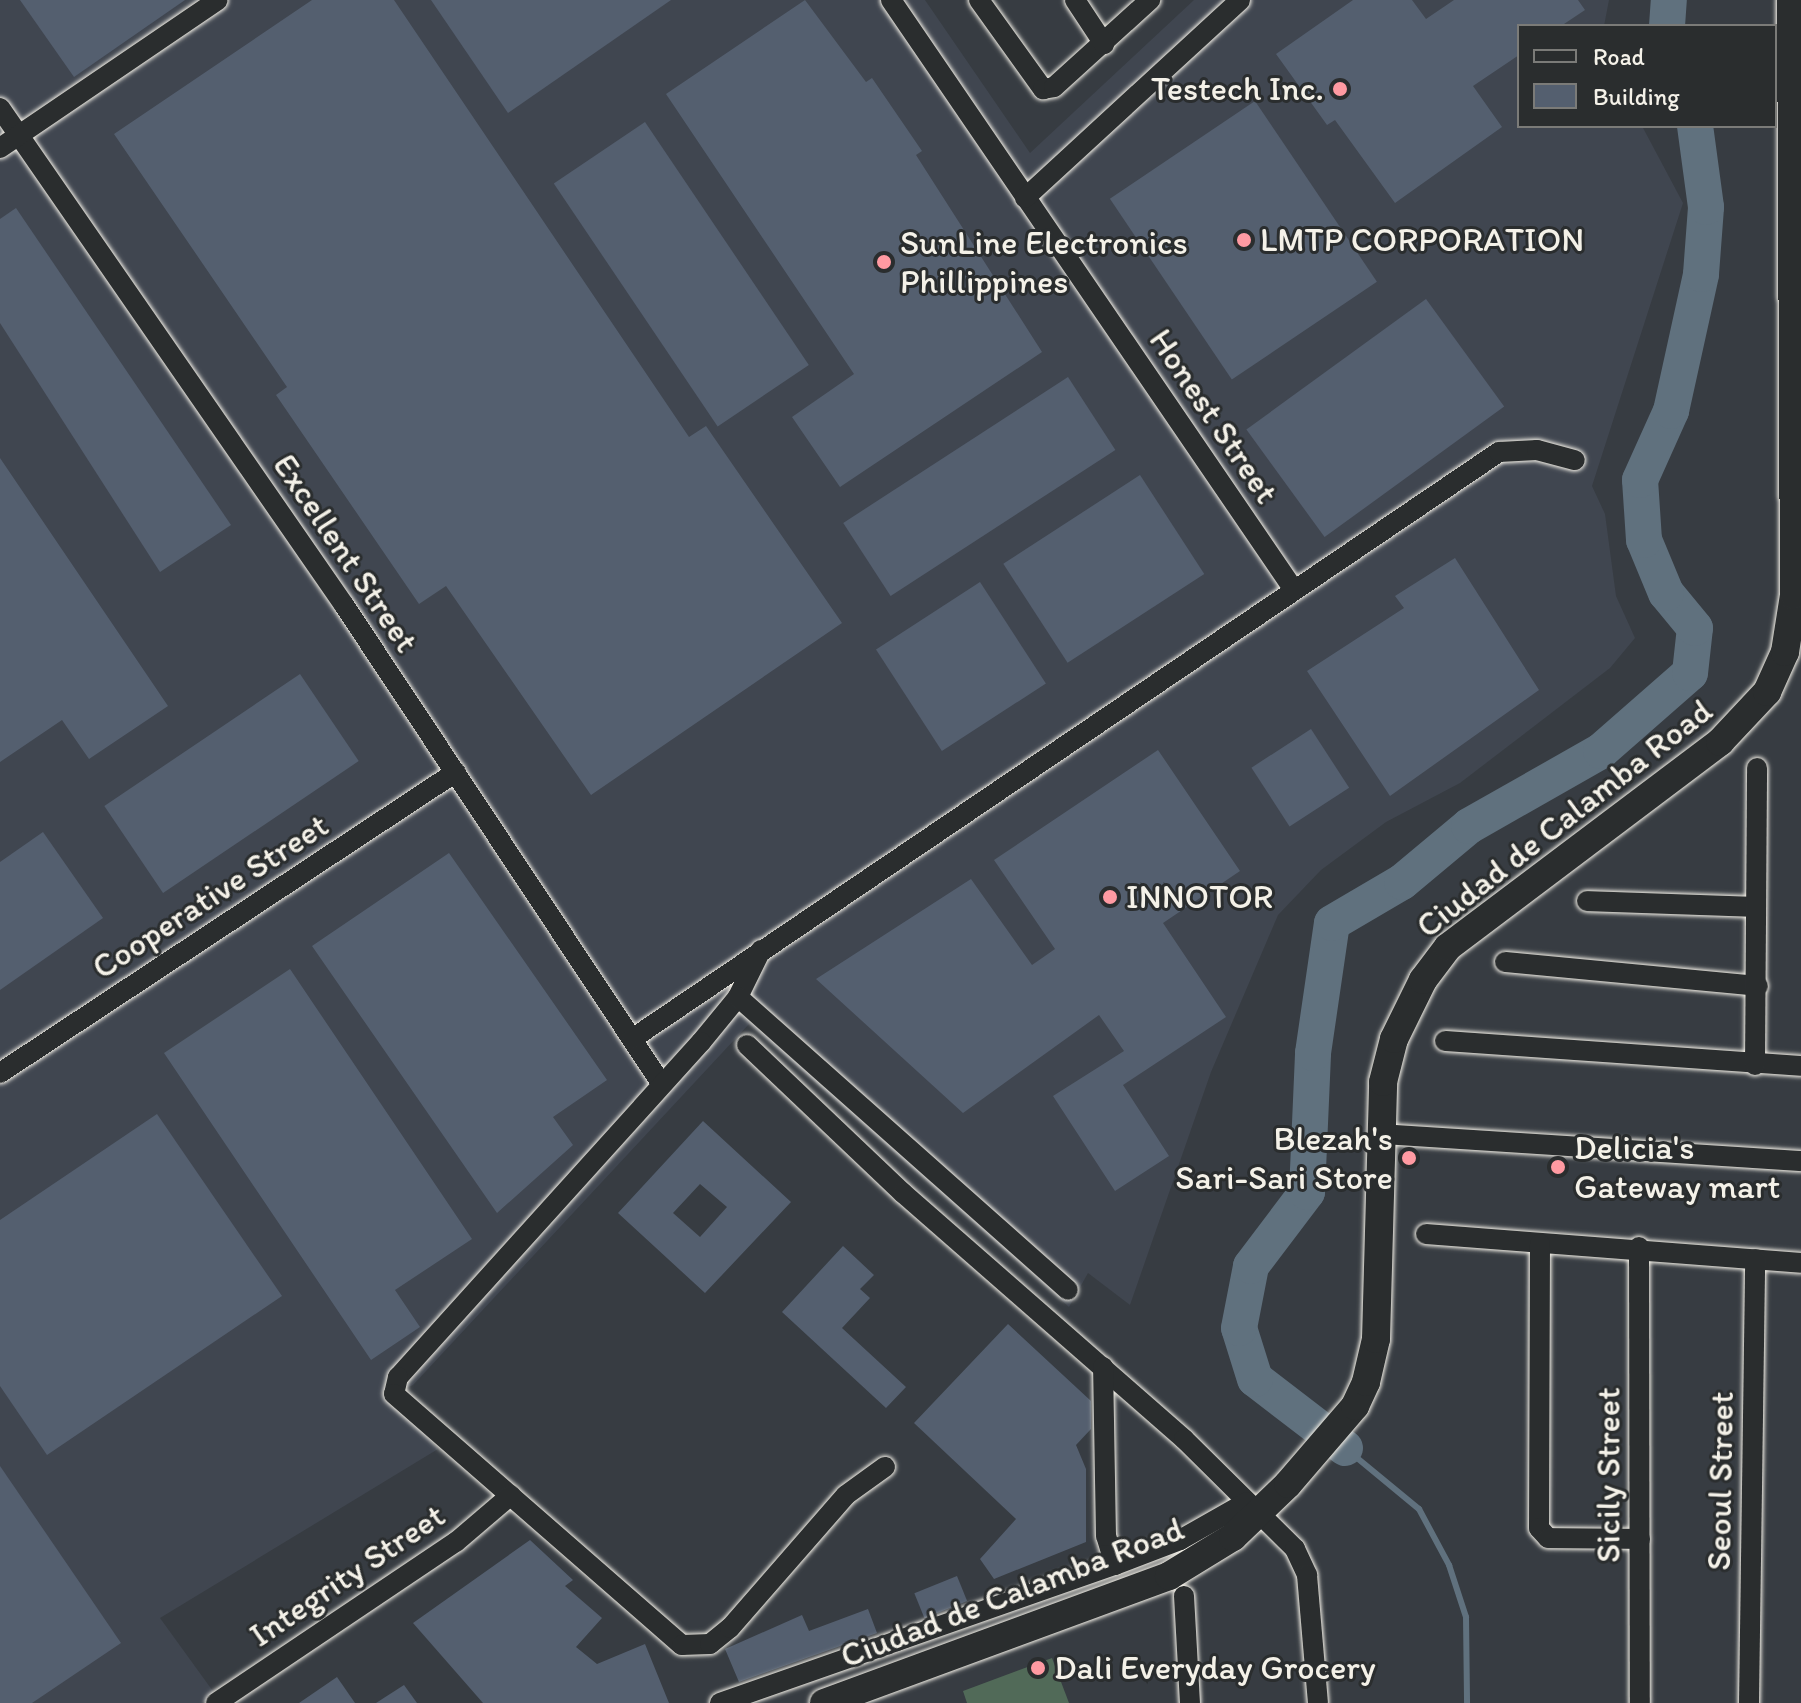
<!DOCTYPE html>
<html>
<head>
<meta charset="utf-8">
<style>
  body { margin:0 }
  #map { position:relative; width:1801px; height:1703px; overflow:hidden; background:#373c42; font-family:Itim,sans-serif }
  div>[style] { position:absolute }
  [style*='--x'] { left:calc(var(--x)*1px); top:calc(var(--y)*1px); width:calc(var(--w)*1px); rotate:calc(var(--a)*1deg) }
  .built>* { inset:0; background:#404650 }
  .green>* { inset:0; background:#516a58 }
  .stream>* { height:6px; margin:-3px; padding:0 3px; transform-origin:3px; border-radius:3px; background:#60717e }
  .river>* { height:36px; margin:-18px; padding:0 18px; transform-origin:18px; border-radius:18px; background:#60717e }
  .building>* { inset:0; background:#545f6f; transform-origin:0 0 }
  .roads { filter:drop-shadow(0 0 2px #f4f1e8) drop-shadow(0 0 2px #f4f1e8) }
  .minor>* { height:20px; margin:-10px; padding:0 10px; transform-origin:10px; border-radius:10px; background:#2a2d2e }
  .secondary>* { height:28px; margin:-14px; padding:0 14px; transform-origin:14px; border-radius:14px; background:#2a2d2e }
  .dots>* { width:22px; height:22px; translate:-50% -50%; box-sizing:border-box; border:4px solid #2a2d2e; border-radius:50% }
  span { translate:-50% -50%; white-space:nowrap; text-align:center; line-height:1.15; -webkit-text-stroke:6px #2a2d2e; paint-order:stroke }
  .poi-label { font-size:34px; color:#f4f1e8 }
  .right { translate:-100% -50%; text-align:right }
  .left { translate:0 -50%; text-align:left }
  .street-label { font-size:34px; color:#f4f1e8 }
  .legend { position:absolute; left:1517px; top:24px; width:260px; height:104px; box-sizing:border-box; background:#2a2d2e; border:2px solid #7b7b78; margin:0; padding:10px 14px; list-style:none; font-size:24px; color:#f4f1e8 }
  .legend li { display:flex; align-items:center; gap:16px; height:40px }
  .legend b { width:40px; border:2px solid #7b7b78 }
</style>
</head>
<body>
<div id="map">
  <div class="built">
    <div style="clip-path:polygon(0 0,925px 0,1030px 153px,1194px 0,1609px 0,1604px 26px,1519px 26px,1519px 126px,1642px 126px,1683px 203px,1592px 486px,1605px 514px,1616px 596px,1635px 638px,1610px 668px,1460px 783px,1386px 822px,1321px 870px,1278px 915px,1211px 1072px,1130px 1305px,1088px 1273px,1069px 1307px,749px 1024px,413px 1385px,388px 1395px,438px 1449px,160px 1618px,215px 1694px,202px 1703px,0 1703px)"></div>
  </div>
  <div class="green">
    <div style="clip-path:polygon(1052px 1658px,1069px 1703px,967px 1703px,963px 1691px)"></div>
  </div>
  <div class="stream">
    <div style="--x:1345;--y:1448;--w:96;--a:39.5"></div>
    <div style="--x:1419;--y:1509;--w:64;--a:61.8"></div>
    <div style="--x:1449;--y:1565;--w:55;--a:71.9"></div>
    <div style="--x:1466;--y:1617;--w:86;--a:89.3"></div>
  </div>
  <div class="river">
    <div style="--x:1667;--y:26;--w:26;--a:-86"></div>
    <div style="--x:1345;--y:1448;--w:113;--a:-142.5"></div>
    <div style="--x:1255;--y:1379;--w:53;--a:-107.4"></div>
    <div style="--x:1239;--y:1328;--w:63;--a:-79"></div>
    <div style="--x:1251;--y:1266;--w:93;--a:-52.9"></div>
    <div style="--x:1307;--y:1192;--w:139;--a:-87.5"></div>
    <div style="--x:1313;--y:1053;--w:131;--a:-81.7"></div>
    <div style="--x:1332;--y:923;--w:81;--a:-30.4"></div>
    <div style="--x:1402;--y:882;--w:87;--a:-39.9"></div>
    <div style="--x:1469;--y:826;--w:152;--a:-29.6"></div>
    <div style="--x:1601;--y:751;--w:118;--a:-41.2"></div>
    <div style="--x:1690;--y:673;--w:45;--a:-83.7"></div>
    <div style="--x:1695;--y:628;--w:45;--a:-129.6"></div>
    <div style="--x:1666;--y:593;--w:57;--a:-112.5"></div>
    <div style="--x:1644;--y:540;--w:60;--a:-93.8"></div>
    <div style="--x:1640;--y:480;--w:76;--a:-65.8"></div>
    <div style="--x:1671;--y:411;--w:140;--a:-77.6"></div>
    <div style="--x:1701;--y:274;--w:67;--a:-85.7"></div>
    <div style="--x:1706;--y:207;--w:82;--a:-97.7"></div>
  </div>
  <div class="building">
    <div style="clip-path:polygon(20px 0,185px 0,74px 77px)"></div>
    <div style="clip-path:polygon(312px 0,394px 0,689px 437px,706px 426px,842px 623px,591px 795px,446px 586px,419px 604px,276px 395px,287px 387px,114px 134px)"></div>
    <div style="clip-path:polygon(431px 0,671px 0,508px 113px)"></div>
    <div style="clip-path:polygon(805px 0,866px 82px,872px 78px,922px 151px,916px 155px,1042px 352px,840px 487px,792px 417px,854px 374px,666px 94px)"></div>
    <div style="clip-path:polygon(1353px 0,1412px 0,1426px 19px,1454px 0,1578px 0,1585px 10px,1561px 26px,1519px 26px,1519px 55px,1473px 86px,1502px 127px,1395px 203px,1335px 120px,1327px 125px,1276px 54px)"></div>
    <div style="left:1255px;top:101px;width:218px;height:175px;rotate:56deg"></div>
    <div style="left:645px;top:122px;width:293px;height:110px;rotate:56deg"></div>
    <div style="clip-path:polygon(16px 208px,231px 525px,160px 572px,0 323px,0 219px)"></div>
    <div style="left:1426px;top:299px;width:133px;height:222px;rotate:54deg"></div>
    <div style="left:1068px;top:377px;width:87px;height:268px;rotate:57deg"></div>
    <div style="clip-path:polygon(0 458px,168px 706px,89px 759px,62px 720px,0 762px)"></div>
    <div style="left:1140px;top:475px;width:118px;height:163px;rotate:57deg"></div>
    <div style="clip-path:polygon(1455px 558px,1539px 690px,1390px 796px,1307px 671px,1404px 608px,1395px 596px)"></div>
    <div style="left:980px;top:582px;width:121px;height:124px;rotate:57deg"></div>
    <div style="left:300px;top:674px;width:105px;height:236px;rotate:56deg"></div>
    <div style="left:1311px;top:729px;width:70px;height:71px;rotate:57deg"></div>
    <div style="clip-path:polygon(1158px 750px,1240px 871px,1163px 923px,1226px 1017px,1123px 1085px,1169px 1156px,1115px 1191px,1053px 1096px,1124px 1051px,1099px 1015px,963px 1113px,816px 979px,971px 879px,1032px 965px,1055px 949px,994px 860px)"></div>
    <div style="clip-path:polygon(43px 832px,103px 918px,0 990px,0 862px)"></div>
    <div style="clip-path:polygon(449px 853px,607px 1080px,553px 1117px,573px 1145px,497px 1213px,312px 946px)"></div>
    <div style="clip-path:polygon(290px 969px,472px 1239px,395px 1290px,420px 1327px,371px 1360px,164px 1053px)"></div>
    <div style="clip-path:polygon(157px 1114px,282px 1296px,47px 1455px,0 1386px,0 1220px)"></div>
    <div style="clip-path:polygon(evenodd,703px 1121px,791px 1202px,705px 1293px,618px 1213px,703px 1121px,700px 1184px,727px 1207px,700px 1237px,673px 1213px,700px 1184px)"></div>
    <div style="clip-path:polygon(843px 1246px,874px 1275px,860px 1289px,870px 1298px,842px 1328px,906px 1387px,886px 1408px,782px 1312px)"></div>
    <div style="clip-path:polygon(1008px 1324px,1091px 1401px,1091px 1429px,1076px 1445px,1086px 1469px,1086px 1542px,994px 1579px,980px 1559px,1016px 1519px,914px 1423px)"></div>
    <div style="clip-path:polygon(0 1466px,121px 1643px,32px 1703px,0 1703px)"></div>
    <div style="clip-path:polygon(530px 1540px,573px 1580px,565px 1586px,602px 1618px,576px 1647px,597px 1664px,645px 1644px,669px 1703px,483px 1703px,413px 1623px)"></div>
    <div style="left:957px;top:1576px;width:27px;height:46px;rotate:68deg"></div>
    <div style="clip-path:polygon(868px 1609px,877px 1633px,739px 1682px,725px 1649px,802px 1615px,809px 1631px)"></div>
    <div style="clip-path:polygon(337px 1677px,355px 1703px,299px 1703px)"></div>
    <div style="clip-path:polygon(404px 1685px,417px 1703px,376px 1703px)"></div>
  </div>
  <div class="roads">
    <div class="minor">
      <div style="--x:891;--y:0;--w:714;--a:55.66"></div>
      <div style="--x:979;--y:0;--w:110;--a:54.3"></div>
      <div style="--x:1043;--y:89;--w:11;--a:-10"></div>
      <div style="--x:1054;--y:87;--w:130;--a:-42.2"></div>
      <div style="--x:1075;--y:0;--w:53;--a:56.6"></div>
      <div style="--x:0;--y:108;--w:604;--a:55.31"></div>
      <div style="--x:344;--y:605;--w:574;--a:56.45"></div>
      <div style="--x:0;--y:148;--w:263;--a:-34.2"></div>
      <div style="--x:1025;--y:198;--w:292;--a:-42.6"></div>
      <div style="--x:1587;--y:901;--w:168;--a:2"></div>
      <div style="--x:761;--y:950;--w:52;--a:116.1"></div>
      <div style="--x:738;--y:997;--w:58;--a:129.4"></div>
      <div style="--x:701;--y:1042;--w:452;--a:132.1"></div>
      <div style="--x:398;--y:1377;--w:17;--a:103"></div>
      <div style="--x:394;--y:1394;--w:382;--a:41.1"></div>
      <div style="--x:682;--y:1645;--w:28;--a:-2"></div>
      <div style="--x:710;--y:1644;--w:26;--a:-39"></div>
      <div style="--x:730;--y:1628;--w:176;--a:-48.9"></div>
      <div style="--x:846;--y:1495;--w:48;--a:-35.7"></div>
      <div style="--x:1505;--y:962;--w:254;--a:5.4"></div>
      <div style="--x:738;--y:997;--w:441;--a:41.6"></div>
      <div style="--x:632;--y:1039;--w:1047;--a:-34.1"></div>
      <div style="--x:1499;--y:452;--w:38;--a:-3"></div>
      <div style="--x:1537;--y:450;--w:39;--a:15"></div>
      <div style="--x:1445;--y:1041;--w:357;--a:4"></div>
      <div style="--x:747;--y:1045;--w:215;--a:43.5"></div>
      <div style="--x:903;--y:1193;--w:373;--a:41.2"></div>
      <div style="--x:1184;--y:1439;--w:156;--a:44.7"></div>
      <div style="--x:1295;--y:1549;--w:29;--a:65"></div>
      <div style="--x:1307;--y:1575;--w:128;--a:85.1"></div>
      <div style="--x:1755;--y:1065;--w:297;--a:-89.6"></div>
      <div style="--x:0;--y:1073;--w:546;--a:-33.43"></div>
      <div style="--x:1382;--y:1134;--w:420;--a:3.7"></div>
      <div style="--x:1426;--y:1234;--w:376;--a:4.4"></div>
      <div style="--x:1540;--y:1244;--w:284;--a:90.2"></div>
      <div style="--x:1539;--y:1528;--w:13;--a:48"></div>
      <div style="--x:1548;--y:1538;--w:92;--a:0.6"></div>
      <div style="--x:1639;--y:1247;--w:456;--a:89.9"></div>
      <div style="--x:1115;--y:1565;--w:70;--a:-21"></div>
      <div style="--x:1180;--y:1540;--w:77;--a:-29.6"></div>
      <div style="--x:1184;--y:1596;--w:107;--a:86.8"></div>
      <div style="--x:216;--y:1703;--w:289;--a:-33.9"></div>
      <div style="--x:456;--y:1542;--w:72;--a:-40.5"></div>
      <div style="--x:720;--y:1703;--w:418;--a:-19.3"></div>
      <div style="--x:1115;--y:1565;--w:30;--a:-107"></div>
      <div style="--x:1106;--y:1536;--w:169;--a:-91"></div>
      <div style="--x:1749;--y:1703;--w:444;--a:-89.2"></div>
    </div>
    <div class="secondary">
      <div style="--x:824;--y:1703;--w:368;--a:-20.2"></div>
      <div style="--x:1169;--y:1576;--w:75;--a:-31.4"></div>
      <div style="--x:1233;--y:1537;--w:76;--a:-43.9"></div>
      <div style="--x:1288;--y:1484;--w:103;--a:-49.3"></div>
      <div style="--x:1355;--y:1406;--w:26;--a:-65"></div>
      <div style="--x:1366;--y:1382;--w:44;--a:-76.9"></div>
      <div style="--x:1376;--y:1339;--w:257;--a:-88.4"></div>
      <div style="--x:1383;--y:1082;--w:44;--a:-75.7"></div>
      <div style="--x:1394;--y:1039;--w:66;--a:-63.8"></div>
      <div style="--x:1423;--y:980;--w:41;--a:-52.9"></div>
      <div style="--x:1448;--y:947;--w:341;--a:-37"></div>
      <div style="--x:1720;--y:742;--w:69;--a:-46.8"></div>
      <div style="--x:1767;--y:692;--w:44;--a:-65.8"></div>
      <div style="--x:1785;--y:652;--w:58;--a:-81"></div>
      <div style="--x:1794;--y:595;--w:595;--a:-90.29"></div>
    </div>
  </div>
  <div class="dots">
    <div style="left:1340px;top:89px;background:#ff9aa2"></div>
    <div style="left:1244px;top:240px;background:#ff9aa2"></div>
    <div style="left:884px;top:262px;background:#ff9aa2"></div>
    <div style="left:1110px;top:897px;background:#ff9aa2"></div>
    <div style="left:1409px;top:1158px;background:#ff9aa2"></div>
    <div style="left:1558px;top:1167px;background:#ff9aa2"></div>
    <div style="left:1038px;top:1668px;background:#ff9aa2"></div>
  </div>
  <div class="poi-label">
    <span class="right" style="left:1324px;top:89px">Testech Inc.</span>
    <span class="left" style="left:1260px;top:240px">LMTP CORPORATION</span>
    <span class="left" style="left:900px;top:262px">SunLine Electronics<br>Phillippines</span>
    <span class="left" style="left:1126px;top:897px">INNOTOR</span>
    <span class="right" style="left:1393px;top:1158px">Blezah's<br>Sari-Sari Store</span>
    <span class="left" style="left:1574px;top:1167px">Delicia's<br>Gateway mart</span>
    <span class="left" style="left:1054px;top:1668px">Dali Everyday Grocery</span>
  </div>
  <div class="street-label">
    <span style="left:1214px;top:416px;rotate:56deg">Honest Street</span>
    <span style="left:346px;top:553px;rotate:56deg">Excellent Street</span>
    <span style="left:1564px;top:818px;rotate:-38deg">Ciudad de Calamba Road</span>
    <span style="left:210px;top:896px;rotate:-33deg">Cooperative Street</span>
    <span style="left:1608px;top:1475px;rotate:-90deg">Sicily Street</span>
    <span style="left:1720px;top:1481px;rotate:-89deg">Seoul Street</span>
    <span style="left:347px;top:1575px;rotate:-34deg">Integrity Street</span>
    <span style="left:1012px;top:1592px;rotate:-21deg">Ciudad de Calamba Road</span>
  </div>
  <ul class="legend">
  <li><b style="height:10px;background:#2a2d2e"></b>Road</li>
  <li><b style="height:22px;background:#545f6f"></b>Building</li>
  </ul>
</div>
</body>
</html>
